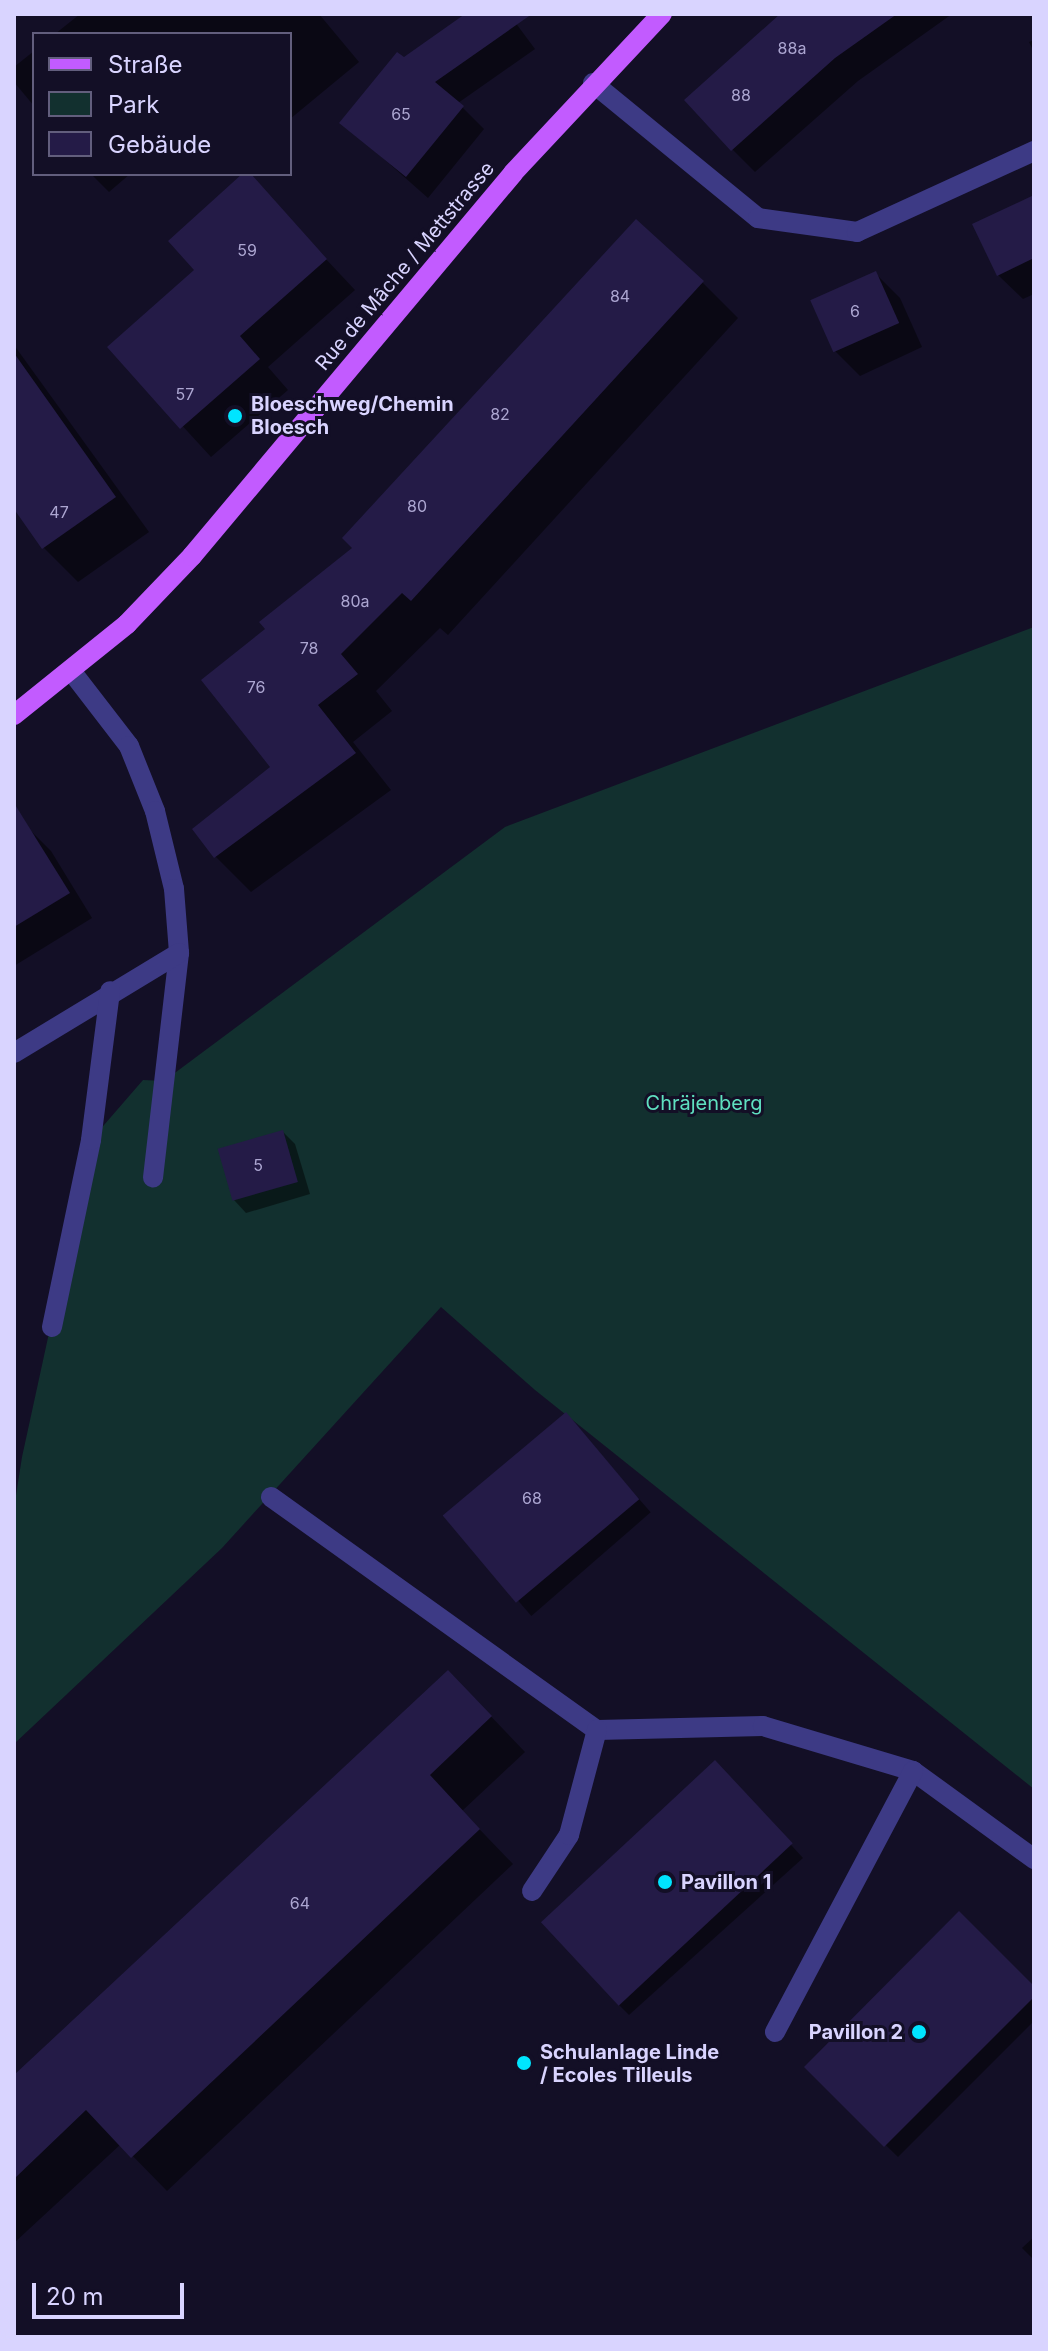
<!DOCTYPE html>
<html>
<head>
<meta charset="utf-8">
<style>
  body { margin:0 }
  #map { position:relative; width:1048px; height:2351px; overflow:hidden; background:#130f26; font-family:Inter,sans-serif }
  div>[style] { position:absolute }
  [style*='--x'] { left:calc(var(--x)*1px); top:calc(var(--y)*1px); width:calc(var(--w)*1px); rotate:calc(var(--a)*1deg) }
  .green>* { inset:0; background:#12302f }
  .shadow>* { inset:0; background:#0007; transform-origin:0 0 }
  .building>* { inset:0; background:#241b47; transform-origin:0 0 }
  .minor>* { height:20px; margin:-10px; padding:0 10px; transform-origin:10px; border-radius:10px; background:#3d3a85 }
  .major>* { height:20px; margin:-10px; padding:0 10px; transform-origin:10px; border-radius:10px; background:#c25bff }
  .dots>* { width:22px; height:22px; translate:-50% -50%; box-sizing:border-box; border:4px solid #130f26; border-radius:50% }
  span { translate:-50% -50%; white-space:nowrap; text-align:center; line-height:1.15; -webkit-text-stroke:6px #130f26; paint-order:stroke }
  .number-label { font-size:16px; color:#aca6d1 }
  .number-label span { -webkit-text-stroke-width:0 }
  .street-label { font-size:20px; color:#d9d4ff }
  .poi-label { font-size:20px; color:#d9d4ff; font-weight:700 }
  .left { translate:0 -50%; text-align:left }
  .right { translate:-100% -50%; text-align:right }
  .park-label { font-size:20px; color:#5fe0c0 }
  .frame { position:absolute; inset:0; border:16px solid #d9d4ff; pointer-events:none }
  .legend { position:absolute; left:32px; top:32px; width:260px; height:144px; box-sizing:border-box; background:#130f26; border:2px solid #625e7d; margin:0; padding:10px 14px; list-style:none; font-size:24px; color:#d9d4ff }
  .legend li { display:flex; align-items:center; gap:16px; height:40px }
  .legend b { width:40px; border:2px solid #625e7d }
  .scale { position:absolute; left:32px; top:2283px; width:152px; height:36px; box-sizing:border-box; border:4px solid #d9d4ff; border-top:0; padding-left:10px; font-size:24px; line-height:28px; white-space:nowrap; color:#d9d4ff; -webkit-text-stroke:6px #130f26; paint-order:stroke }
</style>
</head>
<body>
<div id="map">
  <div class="green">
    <div style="clip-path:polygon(1034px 627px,1034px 1789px,535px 1390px,441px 1307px,222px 1548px,14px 1744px,14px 1508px,22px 1457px,91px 1140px,143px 1080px,164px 1081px,505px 827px)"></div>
  </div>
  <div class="shadow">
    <div style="clip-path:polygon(80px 14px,319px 14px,359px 62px,290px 119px,290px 34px,55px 34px)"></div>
    <div style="clip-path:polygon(469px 14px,509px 14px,535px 49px,458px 103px,484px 129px,428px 198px,342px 122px)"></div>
    <div style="clip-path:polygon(784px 14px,952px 14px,858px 81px,755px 172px,732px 149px)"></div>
    <div style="clip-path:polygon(1034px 40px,1034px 52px,1029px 42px)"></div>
    <div style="clip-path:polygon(34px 51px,34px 106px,14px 82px,14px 67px)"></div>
    <div style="clip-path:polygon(91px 174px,130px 174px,109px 192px)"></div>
    <div style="clip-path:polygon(246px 174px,355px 290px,268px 367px,288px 390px,211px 457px,110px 347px,197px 270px)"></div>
    <div style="clip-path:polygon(1034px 198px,1034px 294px,1023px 299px,998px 275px)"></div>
    <div style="clip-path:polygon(875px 273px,900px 298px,922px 347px,860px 376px,835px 351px,813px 301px)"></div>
    <div style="clip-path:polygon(702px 282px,738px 318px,448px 635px,440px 628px,376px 691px,392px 711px,353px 742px,391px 790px,251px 892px,215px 856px,273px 768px,204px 681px)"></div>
    <div style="clip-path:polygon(14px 345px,149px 532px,78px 582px,43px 547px,14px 506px)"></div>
    <div style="clip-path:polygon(26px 826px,51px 851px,92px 918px,14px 966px,14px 834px)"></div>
    <div style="clip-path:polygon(283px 1132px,295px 1144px,310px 1194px,246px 1213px,234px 1200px)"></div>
    <div style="left:566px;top:1415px;width:129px;height:158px;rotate:49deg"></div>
    <div style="clip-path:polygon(482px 1707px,525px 1752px,462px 1811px,513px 1864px,167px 2191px,121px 2144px,14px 2243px,14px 2077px)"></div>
    <div style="clip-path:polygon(727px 1775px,803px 1858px,629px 2015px,617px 2003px)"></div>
    <div style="clip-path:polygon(1034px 1989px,1034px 2021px,898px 2157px,806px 2067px)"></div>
    <div style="clip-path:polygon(1034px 2237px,1034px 2260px,1022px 2248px)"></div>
  </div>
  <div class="building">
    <div style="clip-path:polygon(465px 14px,532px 14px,435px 82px,464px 106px,406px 177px,339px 123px,397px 52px,404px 57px)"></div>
    <div style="clip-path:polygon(780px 14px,897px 14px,835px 58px,731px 151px,684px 100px)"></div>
    <div style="clip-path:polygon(242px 174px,251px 174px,327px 259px,240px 336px,260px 359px,180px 429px,107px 347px,194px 270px,168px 241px)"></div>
    <div style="clip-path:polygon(1034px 195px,1034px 258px,997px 276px,972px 224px)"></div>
    <div style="clip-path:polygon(636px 219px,704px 281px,411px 601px,402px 593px,341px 654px,358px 674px,318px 705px,356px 753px,214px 858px,192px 829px,270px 767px,201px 680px,265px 629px,259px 622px,352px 548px,342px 538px)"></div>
    <div style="left:876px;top:271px;width:57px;height:72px;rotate:66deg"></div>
    <div style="clip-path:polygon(14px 353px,116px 497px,42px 549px,14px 509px)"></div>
    <div style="clip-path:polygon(14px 803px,70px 893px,14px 927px)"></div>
    <div style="left:283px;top:1130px;width:54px;height:68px;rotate:74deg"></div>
    <div style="left:566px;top:1412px;width:114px;height:161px;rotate:50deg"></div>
    <div style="clip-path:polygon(448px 1670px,492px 1716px,430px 1775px,480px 1829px,131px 2158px,86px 2110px,14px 2179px,14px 2075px)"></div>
    <div style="left:715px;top:1760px;width:114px;height:238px;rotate:47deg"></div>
    <div style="clip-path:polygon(959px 1911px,1034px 1986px,1034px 1997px,884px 2147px,804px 2067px)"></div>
  </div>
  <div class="minor">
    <div style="--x:593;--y:83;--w:213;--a:39.3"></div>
    <div style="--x:758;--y:218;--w:100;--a:8"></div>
    <div style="--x:857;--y:232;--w:195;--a:-24.6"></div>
    <div style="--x:72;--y:672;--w:93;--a:52.4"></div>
    <div style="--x:129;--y:746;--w:70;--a:68.2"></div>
    <div style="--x:155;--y:811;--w:80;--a:76.3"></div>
    <div style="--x:174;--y:889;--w:64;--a:85.5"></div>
    <div style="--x:179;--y:953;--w:226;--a:96.6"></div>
    <div style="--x:14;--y:1053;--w:193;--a:-31.2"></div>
    <div style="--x:52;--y:1327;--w:191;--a:-78.2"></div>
    <div style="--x:91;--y:1140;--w:150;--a:-82.7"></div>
    <div style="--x:271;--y:1497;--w:401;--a:35.6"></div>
    <div style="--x:597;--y:1730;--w:166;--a:-1.4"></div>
    <div style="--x:763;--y:1726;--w:157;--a:16.7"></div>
    <div style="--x:913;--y:1771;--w:150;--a:36"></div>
    <div style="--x:532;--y:1891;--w:67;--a:-56.5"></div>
    <div style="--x:569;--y:1835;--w:109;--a:-75.1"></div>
    <div style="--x:775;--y:2032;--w:295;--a:-62.1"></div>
  </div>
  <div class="major">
    <div style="--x:14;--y:715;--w:145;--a:-38.8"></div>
    <div style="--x:127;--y:624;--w:94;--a:-46.3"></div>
    <div style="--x:192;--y:556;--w:500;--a:-50"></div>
    <div style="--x:513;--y:173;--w:218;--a:-46.9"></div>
  </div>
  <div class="dots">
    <div style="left:235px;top:416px;background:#00e5ff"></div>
    <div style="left:665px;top:1882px;background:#00e5ff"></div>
    <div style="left:919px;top:2032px;background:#00e5ff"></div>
    <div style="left:524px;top:2063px;background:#00e5ff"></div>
  </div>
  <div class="number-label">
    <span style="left:792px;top:48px">88a</span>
    <span style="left:741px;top:95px">88</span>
    <span style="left:401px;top:114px">65</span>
    <span style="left:247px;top:250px">59</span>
    <span style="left:620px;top:296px">84</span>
    <span style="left:855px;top:311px">6</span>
    <span style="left:185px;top:394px">57</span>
    <span style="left:500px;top:414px">82</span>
    <span style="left:417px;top:506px">80</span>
    <span style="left:59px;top:512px">47</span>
    <span style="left:355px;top:601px">80a</span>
    <span style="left:309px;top:648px">78</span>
    <span style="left:256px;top:687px">76</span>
    <span style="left:258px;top:1165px">5</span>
    <span style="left:532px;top:1498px">68</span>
    <span style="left:300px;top:1903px">64</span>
  </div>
  <div class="street-label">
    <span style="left:405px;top:266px;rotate:-50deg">Rue de Mâche / Mettstrasse</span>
  </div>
  <div class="poi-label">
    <span class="left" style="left:251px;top:416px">Bloeschweg/Chemin<br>Bloesch</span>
    <span class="left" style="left:681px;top:1882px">Pavillon 1</span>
    <span class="right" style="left:903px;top:2032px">Pavillon 2</span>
    <span class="left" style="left:540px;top:2064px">Schulanlage Linde<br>/ Ecoles Tilleuls</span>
  </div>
  <div class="park-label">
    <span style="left:704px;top:1103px">Chräjenberg</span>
  </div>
  <div class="frame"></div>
  <ul class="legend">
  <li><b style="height:10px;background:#c25bff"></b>Straße</li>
  <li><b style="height:22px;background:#12302f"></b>Park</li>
  <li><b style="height:22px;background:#241b47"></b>Gebäude</li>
  </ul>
  <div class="scale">20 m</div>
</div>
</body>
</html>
